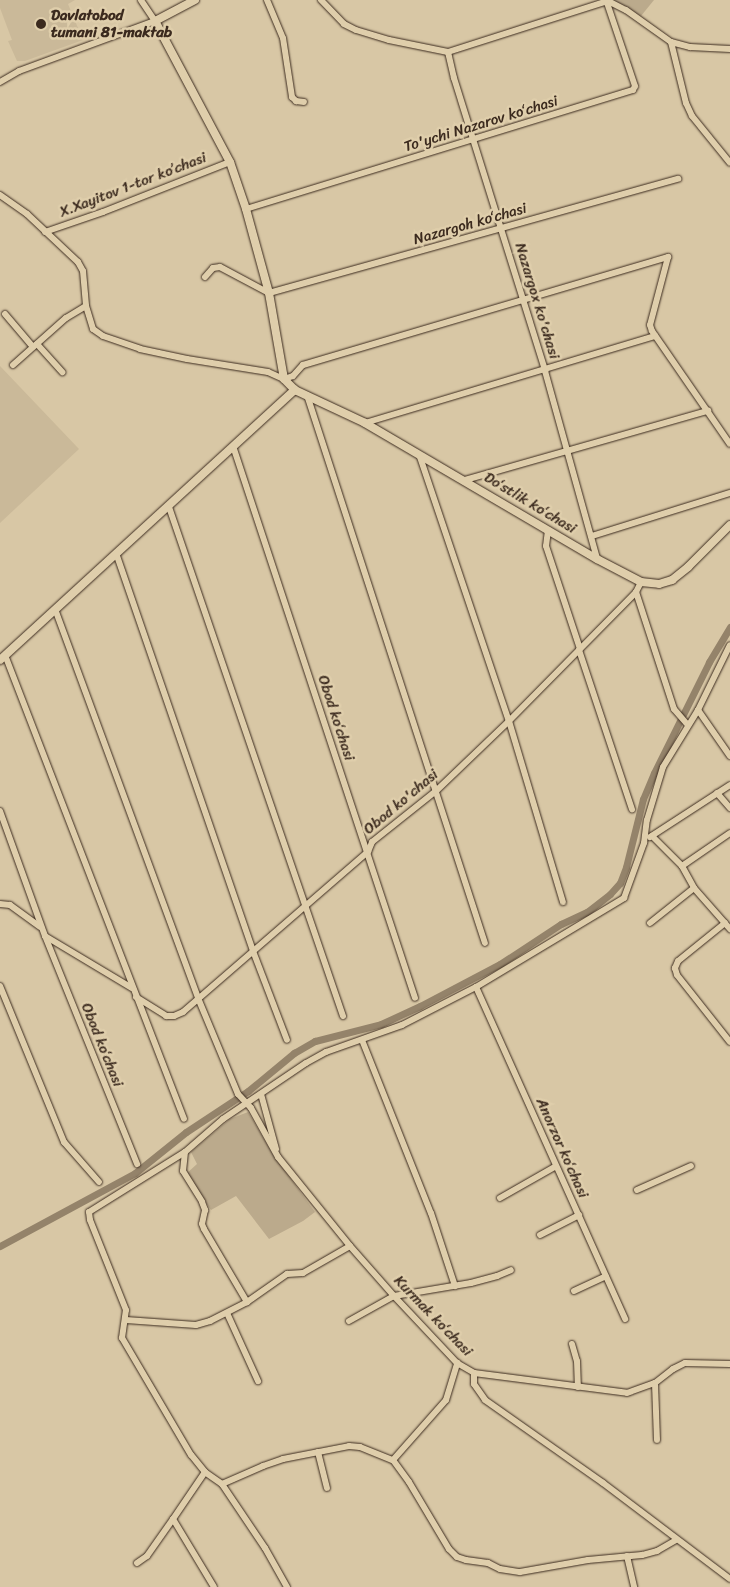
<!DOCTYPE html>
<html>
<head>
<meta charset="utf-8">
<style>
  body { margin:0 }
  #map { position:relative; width:730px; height:1587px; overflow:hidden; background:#d8c7a5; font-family:Sriracha,sans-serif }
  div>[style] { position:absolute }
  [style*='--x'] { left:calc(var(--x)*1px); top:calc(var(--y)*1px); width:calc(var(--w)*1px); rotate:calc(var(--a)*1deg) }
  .built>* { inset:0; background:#cab999 }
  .green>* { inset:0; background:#bbaa8c }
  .canal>* { height:7px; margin:-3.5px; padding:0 3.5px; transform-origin:3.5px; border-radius:3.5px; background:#94836a }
  .roads { filter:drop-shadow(0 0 1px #3b2a1e) drop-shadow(0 0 1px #3b2a1e) }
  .minor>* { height:6px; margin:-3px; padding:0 3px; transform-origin:3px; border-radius:3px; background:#dfceab }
  .tertiary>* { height:8px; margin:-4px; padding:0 4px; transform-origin:4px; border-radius:4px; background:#dfceab }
  .dots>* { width:14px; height:14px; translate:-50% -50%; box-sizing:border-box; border:2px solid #dfceab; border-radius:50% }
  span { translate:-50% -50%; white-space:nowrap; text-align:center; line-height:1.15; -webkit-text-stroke:5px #dfceab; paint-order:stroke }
  .poi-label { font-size:15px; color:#3b2a1e; font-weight:700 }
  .left { translate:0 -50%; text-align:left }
  .street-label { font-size:15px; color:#3b2a1e }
</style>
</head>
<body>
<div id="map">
  <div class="built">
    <div style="clip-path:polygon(0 0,75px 0,68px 4px,83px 40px,25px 61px,17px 61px,8px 41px,12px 40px,0 8px)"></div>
    <div style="clip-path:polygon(0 366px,79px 449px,0 523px)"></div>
  </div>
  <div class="green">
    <div style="clip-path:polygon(613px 0,654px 0,641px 16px)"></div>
    <div style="clip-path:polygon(248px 1112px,274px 1156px,315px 1212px,303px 1221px,269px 1239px,236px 1196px,211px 1210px,186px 1174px,197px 1164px,191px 1152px,230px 1119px)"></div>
  </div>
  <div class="canal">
    <div style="--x:0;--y:1246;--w:153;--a:-28.4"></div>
    <div style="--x:135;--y:1173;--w:65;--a:-38.8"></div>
    <div style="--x:186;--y:1132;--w:74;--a:-33.5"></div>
    <div style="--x:248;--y:1091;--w:60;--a:-39.6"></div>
    <div style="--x:294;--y:1053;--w:24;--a:-30"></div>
    <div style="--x:315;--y:1041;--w:68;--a:-14.4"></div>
    <div style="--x:381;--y:1024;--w:43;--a:-24.8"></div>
    <div style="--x:420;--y:1006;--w:90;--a:-27.7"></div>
    <div style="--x:500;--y:964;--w:73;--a:-33.3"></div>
    <div style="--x:561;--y:924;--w:29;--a:-25"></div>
    <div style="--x:587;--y:912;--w:29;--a:-38"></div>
    <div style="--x:610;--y:894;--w:15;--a:-48"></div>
    <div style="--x:620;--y:883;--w:17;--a:-69"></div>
    <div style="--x:626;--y:867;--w:70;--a:-76"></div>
    <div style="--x:643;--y:799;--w:28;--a:-67"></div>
    <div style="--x:654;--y:773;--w:124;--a:-63.6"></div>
    <div style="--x:709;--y:662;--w:41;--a:-59"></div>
  </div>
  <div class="roads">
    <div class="minor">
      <div style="--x:267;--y:0;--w:41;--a:67.2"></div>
      <div style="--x:283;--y:38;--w:60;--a:81.3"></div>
      <div style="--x:292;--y:97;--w:6;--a:45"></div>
      <div style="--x:296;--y:101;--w:8;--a:7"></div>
      <div style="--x:321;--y:0;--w:33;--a:46"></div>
      <div style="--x:344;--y:24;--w:13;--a:27"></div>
      <div style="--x:356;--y:30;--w:34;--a:17"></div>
      <div style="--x:389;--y:40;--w:60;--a:11.5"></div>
      <div style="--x:448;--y:52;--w:168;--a:-17.7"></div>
      <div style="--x:608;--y:1;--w:20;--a:27"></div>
      <div style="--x:626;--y:10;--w:55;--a:35.4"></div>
      <div style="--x:671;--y:42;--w:20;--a:15"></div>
      <div style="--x:690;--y:47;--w:40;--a:2.9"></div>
      <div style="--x:671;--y:42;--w:63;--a:76.2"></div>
      <div style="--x:686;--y:103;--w:14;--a:65"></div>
      <div style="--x:692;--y:116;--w:60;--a:51"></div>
      <div style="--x:448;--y:52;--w:27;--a:77"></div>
      <div style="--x:454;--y:78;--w:307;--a:72.7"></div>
      <div style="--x:545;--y:371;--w:195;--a:74.5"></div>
      <div style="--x:0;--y:82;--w:22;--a:-30"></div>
      <div style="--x:19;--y:71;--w:145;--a:-20.2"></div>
      <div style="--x:155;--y:21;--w:25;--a:-124"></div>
      <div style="--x:0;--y:195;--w:33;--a:35"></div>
      <div style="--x:27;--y:214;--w:70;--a:43.3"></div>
      <div style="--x:78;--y:262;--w:10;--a:61"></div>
      <div style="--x:83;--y:271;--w:35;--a:85"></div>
      <div style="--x:86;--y:306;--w:24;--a:73"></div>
      <div style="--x:93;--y:329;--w:12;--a:35"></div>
      <div style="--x:103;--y:336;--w:39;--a:19"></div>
      <div style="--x:140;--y:349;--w:48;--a:12"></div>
      <div style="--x:187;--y:359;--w:82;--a:9.1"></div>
      <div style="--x:268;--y:372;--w:17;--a:24"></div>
      <div style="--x:284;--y:379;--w:9;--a:-18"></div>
      <div style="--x:293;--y:376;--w:15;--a:-48"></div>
      <div style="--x:303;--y:365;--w:381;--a:-16.5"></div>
      <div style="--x:668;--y:257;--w:70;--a:104.8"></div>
      <div style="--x:650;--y:325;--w:6;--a:72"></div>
      <div style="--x:652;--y:331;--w:137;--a:55.4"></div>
      <div style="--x:246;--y:209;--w:405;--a:-17.1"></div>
      <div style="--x:633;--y:90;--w:4;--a:-63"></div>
      <div style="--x:635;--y:86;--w:91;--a:-108.6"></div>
      <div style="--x:45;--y:232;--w:61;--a:-19"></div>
      <div style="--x:103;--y:212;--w:136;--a:-21.5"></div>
      <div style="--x:205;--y:277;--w:12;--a:-48"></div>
      <div style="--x:213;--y:268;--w:7;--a:-8"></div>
      <div style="--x:220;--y:267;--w:55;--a:28"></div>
      <div style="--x:269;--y:293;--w:425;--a:-15.6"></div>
      <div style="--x:5;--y:314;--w:43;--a:49.7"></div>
      <div style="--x:37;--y:344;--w:38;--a:48"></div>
      <div style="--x:13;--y:365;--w:71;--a:-41.6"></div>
      <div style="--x:66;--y:318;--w:23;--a:-31"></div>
      <div style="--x:307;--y:395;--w:576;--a:72.01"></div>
      <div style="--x:365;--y:423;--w:303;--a:-16.7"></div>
      <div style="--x:233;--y:446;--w:581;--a:71.75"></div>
      <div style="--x:420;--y:457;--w:279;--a:71.4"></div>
      <div style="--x:509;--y:721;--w:189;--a:73.4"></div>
      <div style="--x:465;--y:480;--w:253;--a:-15.9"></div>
      <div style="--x:169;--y:507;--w:538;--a:71.13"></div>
      <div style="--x:548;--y:530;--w:16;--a:97"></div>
      <div style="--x:546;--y:546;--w:108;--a:71.7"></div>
      <div style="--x:592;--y:536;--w:145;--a:-17.3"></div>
      <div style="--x:116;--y:553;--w:421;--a:71"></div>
      <div style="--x:253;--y:951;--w:95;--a:69.1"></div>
      <div style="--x:636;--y:592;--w:123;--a:72"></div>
      <div style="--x:674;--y:709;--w:21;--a:49"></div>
      <div style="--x:55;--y:609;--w:414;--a:69.8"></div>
      <div style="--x:198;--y:998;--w:104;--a:67.4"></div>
      <div style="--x:238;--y:1094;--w:19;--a:47"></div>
      <div style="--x:251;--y:1108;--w:56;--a:61.1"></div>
      <div style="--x:278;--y:1157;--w:114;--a:51"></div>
      <div style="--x:350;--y:1246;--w:67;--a:48.7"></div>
      <div style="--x:394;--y:1296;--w:92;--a:46.8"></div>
      <div style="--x:457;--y:1363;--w:20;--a:30"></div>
      <div style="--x:474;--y:1373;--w:11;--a:90"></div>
      <div style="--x:474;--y:1384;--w:19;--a:55"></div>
      <div style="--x:485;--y:1400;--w:144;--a:35.1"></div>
      <div style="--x:603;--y:1483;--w:159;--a:37.1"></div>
      <div style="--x:579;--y:650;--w:168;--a:71.6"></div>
      <div style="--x:5;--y:655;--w:497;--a:68.9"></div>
      <div style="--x:698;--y:710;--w:56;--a:55.2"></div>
      <div style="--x:717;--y:793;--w:20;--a:49"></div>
      <div style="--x:0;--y:811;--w:133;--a:70.2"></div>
      <div style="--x:45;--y:936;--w:246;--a:68"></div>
      <div style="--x:652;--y:836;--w:42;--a:45"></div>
      <div style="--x:682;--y:866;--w:25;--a:61"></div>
      <div style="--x:694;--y:888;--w:55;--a:48.7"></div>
      <div style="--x:650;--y:837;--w:95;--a:-33"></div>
      <div style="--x:682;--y:866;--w:58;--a:-34.5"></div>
      <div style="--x:0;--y:904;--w:10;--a:6"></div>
      <div style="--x:10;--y:905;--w:37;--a:36"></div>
      <div style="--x:650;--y:923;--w:56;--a:-38.5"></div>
      <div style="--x:725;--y:923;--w:60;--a:141"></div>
      <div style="--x:678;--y:961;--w:8;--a:113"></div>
      <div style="--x:675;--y:968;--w:7;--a:74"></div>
      <div style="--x:677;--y:975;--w:85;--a:51.7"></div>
      <div style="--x:45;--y:936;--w:101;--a:30.9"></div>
      <div style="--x:0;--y:986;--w:169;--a:67.7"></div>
      <div style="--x:64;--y:1142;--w:53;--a:48.8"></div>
      <div style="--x:476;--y:987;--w:364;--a:65.8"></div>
      <div style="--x:136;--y:997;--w:36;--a:32"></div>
      <div style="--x:166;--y:1016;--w:8;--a:0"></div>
      <div style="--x:174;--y:1016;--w:10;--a:-24"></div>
      <div style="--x:183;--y:1012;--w:245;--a:-40.9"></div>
      <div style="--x:368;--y:852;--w:11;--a:-68"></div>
      <div style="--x:372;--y:842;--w:82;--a:-38.6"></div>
      <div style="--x:436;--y:791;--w:101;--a:-43.8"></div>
      <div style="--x:509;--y:721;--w:181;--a:-45.4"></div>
      <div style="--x:636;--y:592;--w:11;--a:-63"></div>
      <div style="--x:362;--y:1040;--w:186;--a:68.3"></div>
      <div style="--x:431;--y:1213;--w:77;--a:71.8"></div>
      <div style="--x:261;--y:1094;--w:57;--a:74.7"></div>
      <div style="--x:185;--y:1152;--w:19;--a:96"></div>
      <div style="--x:183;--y:1171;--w:36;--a:58"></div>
      <div style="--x:202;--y:1202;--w:9;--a:69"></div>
      <div style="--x:205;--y:1210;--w:14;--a:102"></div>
      <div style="--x:202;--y:1224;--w:5;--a:68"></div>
      <div style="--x:204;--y:1229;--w:85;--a:59.5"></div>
      <div style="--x:637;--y:1190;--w:59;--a:-24"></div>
      <div style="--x:500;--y:1198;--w:64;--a:-29.7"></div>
      <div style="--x:540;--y:1235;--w:44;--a:-27.1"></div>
      <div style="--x:574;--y:1291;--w:35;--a:-25"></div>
      <div style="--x:227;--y:1313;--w:75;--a:65.5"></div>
      <div style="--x:126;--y:1320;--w:70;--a:4.1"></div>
      <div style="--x:196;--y:1325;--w:15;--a:-16"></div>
      <div style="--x:210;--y:1321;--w:42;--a:-27.2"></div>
      <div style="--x:247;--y:1302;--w:49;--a:-35"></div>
      <div style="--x:287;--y:1274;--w:16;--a:-4"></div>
      <div style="--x:303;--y:1273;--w:54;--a:-29.9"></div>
      <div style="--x:349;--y:1321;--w:51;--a:-29.1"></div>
      <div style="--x:394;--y:1296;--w:78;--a:-9.6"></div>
      <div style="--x:471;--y:1283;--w:27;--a:-15"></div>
      <div style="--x:497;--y:1276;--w:15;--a:-23"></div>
      <div style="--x:572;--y:1344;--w:18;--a:74"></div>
      <div style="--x:577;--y:1361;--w:26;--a:88"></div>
      <div style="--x:474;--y:1373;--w:154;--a:7.4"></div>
      <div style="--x:627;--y:1393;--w:30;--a:-20"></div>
      <div style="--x:655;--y:1383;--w:23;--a:-38"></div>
      <div style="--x:673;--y:1369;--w:13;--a:-27"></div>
      <div style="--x:685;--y:1363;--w:45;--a:1.3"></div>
      <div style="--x:655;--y:1383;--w:57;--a:88"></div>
      <div style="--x:318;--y:1452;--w:37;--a:76"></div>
      <div style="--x:393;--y:1460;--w:80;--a:-48.5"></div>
      <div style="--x:446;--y:1400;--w:39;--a:-73"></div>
      <div style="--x:205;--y:1472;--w:57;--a:124.2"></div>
      <div style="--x:173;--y:1519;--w:79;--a:58.9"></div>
      <div style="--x:222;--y:1484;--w:45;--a:-23.7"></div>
      <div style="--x:263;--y:1466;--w:21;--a:-19"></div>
      <div style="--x:283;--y:1459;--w:67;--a:-11.1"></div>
      <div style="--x:349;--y:1446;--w:11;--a:5"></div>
      <div style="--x:360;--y:1447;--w:35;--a:22"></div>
      <div style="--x:393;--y:1460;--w:27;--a:54"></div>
      <div style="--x:409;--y:1482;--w:78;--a:59.2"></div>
      <div style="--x:449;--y:1549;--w:11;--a:45"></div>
      <div style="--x:457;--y:1557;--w:9;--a:18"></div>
      <div style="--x:466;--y:1560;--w:22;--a:8"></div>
      <div style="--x:488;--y:1563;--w:13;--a:27"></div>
      <div style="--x:500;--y:1569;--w:20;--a:9"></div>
      <div style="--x:520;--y:1572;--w:69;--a:-10"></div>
      <div style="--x:588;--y:1560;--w:54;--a:-5.3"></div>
      <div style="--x:642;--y:1555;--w:16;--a:-15"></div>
      <div style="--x:657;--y:1551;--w:22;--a:-30"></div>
      <div style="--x:627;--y:1556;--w:32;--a:77"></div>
      <div style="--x:137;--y:1563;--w:12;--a:-35"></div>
      <div style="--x:147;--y:1556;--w:45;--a:-54.9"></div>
      <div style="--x:287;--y:1587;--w:45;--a:-119.4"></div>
      <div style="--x:265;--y:1548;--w:77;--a:-123.9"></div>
      <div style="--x:222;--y:1484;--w:21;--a:-145"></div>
      <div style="--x:205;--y:1472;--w:22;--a:-129"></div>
      <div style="--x:191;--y:1455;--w:136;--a:-120.5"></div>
      <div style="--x:122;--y:1338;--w:28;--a:-82"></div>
      <div style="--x:126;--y:1310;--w:97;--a:-111.8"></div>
      <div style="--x:90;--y:1220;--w:8;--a:-97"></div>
      <div style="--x:89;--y:1212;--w:113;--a:-32"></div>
      <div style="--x:185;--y:1152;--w:50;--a:-41"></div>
      <div style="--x:223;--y:1119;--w:100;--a:-34"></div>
      <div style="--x:306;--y:1063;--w:23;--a:-29"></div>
      <div style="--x:326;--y:1052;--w:81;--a:-19.6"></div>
      <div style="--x:402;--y:1025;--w:83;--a:-27.2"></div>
      <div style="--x:476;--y:987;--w:173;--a:-31"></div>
      <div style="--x:624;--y:898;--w:59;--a:-70"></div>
      <div style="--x:644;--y:843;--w:23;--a:-83"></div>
      <div style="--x:647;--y:820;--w:55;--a:-73.2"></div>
      <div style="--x:663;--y:767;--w:67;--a:-58.4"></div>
      <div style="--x:698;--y:710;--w:72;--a:-63.8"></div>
    </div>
    <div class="tertiary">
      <div style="--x:195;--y:0;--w:45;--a:152.3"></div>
      <div style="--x:155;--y:21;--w:160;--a:62"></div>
      <div style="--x:230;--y:162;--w:50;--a:71.2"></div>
      <div style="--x:246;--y:209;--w:87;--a:74.7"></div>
      <div style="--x:269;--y:293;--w:87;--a:80.1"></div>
      <div style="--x:284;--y:379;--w:16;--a:45"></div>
      <div style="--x:0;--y:660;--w:400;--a:-42.5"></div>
      <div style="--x:295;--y:390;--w:77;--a:25.2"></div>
      <div style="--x:365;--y:423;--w:269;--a:30.4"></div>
      <div style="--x:597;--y:559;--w:50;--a:27.6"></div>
      <div style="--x:641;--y:582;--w:18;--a:6"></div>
      <div style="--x:659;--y:584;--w:14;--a:-17"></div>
      <div style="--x:672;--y:580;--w:21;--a:-39"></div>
      <div style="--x:688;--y:567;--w:59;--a:-45"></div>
    </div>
  </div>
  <div class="dots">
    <div style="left:41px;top:24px;background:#3b2a1e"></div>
  </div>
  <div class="poi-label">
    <span class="left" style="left:51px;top:24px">Davlatobod<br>tumani 81-maktab</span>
  </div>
  <div class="street-label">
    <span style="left:481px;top:124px;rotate:-17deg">To'ychi Nazarov koʻchasi</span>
    <span style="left:133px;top:185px;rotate:-21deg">X.Xayitov 1-tor koʼchasi</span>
    <span style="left:470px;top:224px;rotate:-16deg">Nazargoh koʻchasi</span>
    <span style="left:537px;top:301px;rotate:73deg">Nazargox ko'chasi</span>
    <span style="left:530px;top:503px;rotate:31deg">Doʻstlik koʻchasi</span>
    <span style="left:336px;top:718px;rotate:72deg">Obod koʻchasi</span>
    <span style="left:401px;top:802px;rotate:-40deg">Obod ko'chasi</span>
    <span style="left:102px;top:1045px;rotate:68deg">Obod koʻchasi</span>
    <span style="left:562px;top:1148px;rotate:66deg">Anorzor koʻchasi</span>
    <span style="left:433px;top:1316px;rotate:46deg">Kurmak koʻchasi</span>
  </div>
</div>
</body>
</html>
